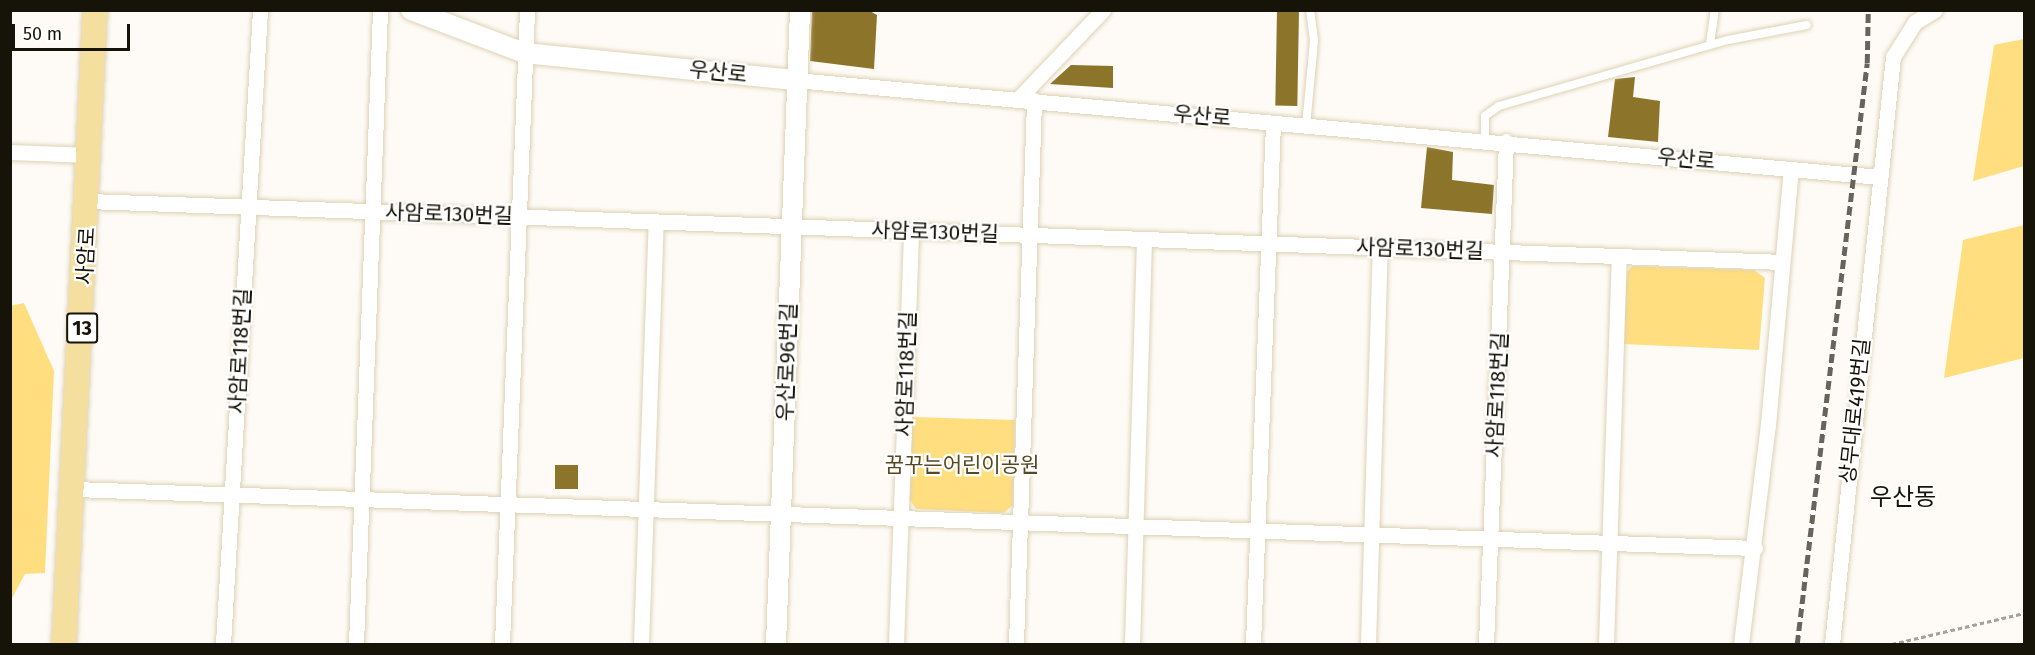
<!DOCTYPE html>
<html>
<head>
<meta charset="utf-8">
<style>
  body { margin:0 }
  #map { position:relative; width:2035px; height:655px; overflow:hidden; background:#fefbf6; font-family:"Fira Sans","Noto Sans KR",sans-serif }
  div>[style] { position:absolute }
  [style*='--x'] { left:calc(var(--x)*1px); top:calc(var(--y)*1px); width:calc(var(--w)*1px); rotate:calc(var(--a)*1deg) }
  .green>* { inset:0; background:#ffde80 }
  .building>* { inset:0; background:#8d742b; transform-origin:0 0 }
  .path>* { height:3px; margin-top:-1.5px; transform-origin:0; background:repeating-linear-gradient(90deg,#a4a199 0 4.5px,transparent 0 7.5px) }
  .roads { filter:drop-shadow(0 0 2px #ddd2b5) drop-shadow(0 0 2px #ddd2b5) }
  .service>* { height:8px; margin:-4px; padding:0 4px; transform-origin:4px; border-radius:4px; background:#fff }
  .minor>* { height:15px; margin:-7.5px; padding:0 7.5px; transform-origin:7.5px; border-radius:7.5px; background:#fff }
  .tertiary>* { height:20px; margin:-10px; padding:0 10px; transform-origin:10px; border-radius:10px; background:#fff }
  .primary>* { height:24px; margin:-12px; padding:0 12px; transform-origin:12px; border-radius:12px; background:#f5df9f }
  .rail>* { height:4.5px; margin-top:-2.25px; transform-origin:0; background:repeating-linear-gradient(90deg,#67645b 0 9px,transparent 0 13.5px) }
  span { translate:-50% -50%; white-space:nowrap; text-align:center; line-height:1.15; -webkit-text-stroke:4.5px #fff; paint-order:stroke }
  .shield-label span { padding:2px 4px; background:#fff; border:2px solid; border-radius:4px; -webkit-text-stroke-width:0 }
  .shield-label { font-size:20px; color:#161308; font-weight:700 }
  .street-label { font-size:21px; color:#161308 }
  .park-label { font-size:21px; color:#564820 }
  .quarter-label { font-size:24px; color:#161308 }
  .frame { position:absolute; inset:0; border:12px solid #161308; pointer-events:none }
  .scale { position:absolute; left:12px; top:24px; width:118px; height:27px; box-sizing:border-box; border:3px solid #161308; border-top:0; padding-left:8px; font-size:18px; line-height:21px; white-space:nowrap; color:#161308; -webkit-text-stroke:4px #fff; paint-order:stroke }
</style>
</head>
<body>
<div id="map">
  <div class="green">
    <div style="clip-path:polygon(2024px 39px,2024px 166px,1973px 181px,1994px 45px)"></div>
    <div style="clip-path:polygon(2024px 225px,2024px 358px,1944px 378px,1963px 240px)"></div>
    <div style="clip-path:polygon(1632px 266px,1754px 270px,1765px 278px,1759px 350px,1622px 344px,1624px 275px)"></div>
    <div style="clip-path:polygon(24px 303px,54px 371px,45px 573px,25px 574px,11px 600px,10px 306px)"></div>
    <div style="clip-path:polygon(912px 417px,1015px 420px,1013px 505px,1004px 513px,916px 509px,910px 500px)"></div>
  </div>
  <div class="building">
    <div style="clip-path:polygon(812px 10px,868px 10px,877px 15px,874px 69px,810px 61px)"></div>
    <div style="left:1299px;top:10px;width:96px;height:22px;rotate:91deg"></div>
    <div style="clip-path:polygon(1071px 65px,1113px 66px,1113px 88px,1050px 84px)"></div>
    <div style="clip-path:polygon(1635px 77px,1633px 97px,1660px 101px,1658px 142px,1608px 137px,1615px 79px)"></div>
    <div style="clip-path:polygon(1427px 147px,1453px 152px,1452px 180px,1494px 185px,1492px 214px,1421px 208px)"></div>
    <div style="left:555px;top:465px;width:23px;height:24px"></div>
  </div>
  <div class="path">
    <div style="--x:1892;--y:644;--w:136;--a:-13.2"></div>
  </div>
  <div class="roads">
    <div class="service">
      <div style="--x:1710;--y:44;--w:34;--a:-82"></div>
      <div style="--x:1306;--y:126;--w:85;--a:-84.6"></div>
      <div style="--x:1314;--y:41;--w:31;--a:-97"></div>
      <div style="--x:1485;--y:140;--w:24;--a:-90"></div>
      <div style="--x:1485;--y:116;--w:17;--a:-36"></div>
      <div style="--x:1499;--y:106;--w:238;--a:-16.1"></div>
      <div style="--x:1728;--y:40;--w:80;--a:-10.8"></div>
    </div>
    <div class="minor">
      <div style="--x:795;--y:80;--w:1088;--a:5.11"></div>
      <div style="--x:1018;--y:99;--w:123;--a:-46.3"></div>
      <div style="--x:10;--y:152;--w:80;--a:2.1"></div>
      <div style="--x:88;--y:201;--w:1694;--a:2.06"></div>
      <div style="--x:74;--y:489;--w:1682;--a:2.01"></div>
      <div style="--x:223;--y:644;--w:635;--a:-86.66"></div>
      <div style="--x:356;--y:644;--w:634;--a:-87.83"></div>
      <div style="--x:502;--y:644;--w:634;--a:-87.74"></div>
      <div style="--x:641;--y:644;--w:422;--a:-88"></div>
      <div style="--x:896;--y:644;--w:413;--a:-87.9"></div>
      <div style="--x:1016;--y:644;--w:544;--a:-88.1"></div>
      <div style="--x:1132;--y:644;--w:405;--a:-88.3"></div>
      <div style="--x:1253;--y:644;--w:521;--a:-87.8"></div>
      <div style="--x:1368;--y:644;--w:396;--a:-88.3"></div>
      <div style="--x:1486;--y:644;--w:503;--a:-87.72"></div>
      <div style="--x:1606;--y:644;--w:388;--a:-88.1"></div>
      <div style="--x:1741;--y:644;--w:221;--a:-83"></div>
      <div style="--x:1768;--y:425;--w:257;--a:-84.9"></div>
      <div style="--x:1832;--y:644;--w:590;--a:-84.07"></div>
      <div style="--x:1893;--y:57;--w:41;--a:-57.8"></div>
      <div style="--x:1915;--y:22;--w:23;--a:-31"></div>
    </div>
    <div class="tertiary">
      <div style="--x:411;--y:10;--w:121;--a:20.8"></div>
      <div style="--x:524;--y:53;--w:272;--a:5.7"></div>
      <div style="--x:776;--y:644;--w:634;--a:-87.83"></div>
    </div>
    <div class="primary">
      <div style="--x:64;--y:644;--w:635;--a:-87.2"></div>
    </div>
  </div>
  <div class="rail">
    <div style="--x:1797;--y:644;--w:585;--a:-83.13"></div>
    <div style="--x:1867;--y:63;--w:53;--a:-88.9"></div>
  </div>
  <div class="shield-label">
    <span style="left:82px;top:328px">13</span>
  </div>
  <div class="street-label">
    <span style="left:718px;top:72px;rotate:6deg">우산로</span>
    <span style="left:1202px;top:116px;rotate:5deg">우산로</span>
    <span style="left:1686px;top:159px;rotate:5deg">우산로</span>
    <span style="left:449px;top:214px;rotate:2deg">사암로130번길</span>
    <span style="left:935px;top:232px;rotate:2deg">사암로130번길</span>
    <span style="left:1420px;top:249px;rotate:2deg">사암로130번길</span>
    <span style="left:86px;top:256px;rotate:-87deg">사암로</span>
    <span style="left:240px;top:351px;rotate:-87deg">사암로118번길</span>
    <span style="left:787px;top:362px;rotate:-88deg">우산로96번길</span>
    <span style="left:906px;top:374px;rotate:-88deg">사암로118번길</span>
    <span style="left:1497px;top:395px;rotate:-87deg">사암로118번길</span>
    <span style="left:1855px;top:411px;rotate:-84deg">상무대로419번길</span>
  </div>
  <div class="park-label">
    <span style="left:962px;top:465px">꿈꾸는어린이공원</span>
  </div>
  <div class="quarter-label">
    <span style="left:1903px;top:498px">우산동</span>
  </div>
  <div class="frame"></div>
  <div class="scale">50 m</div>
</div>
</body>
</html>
